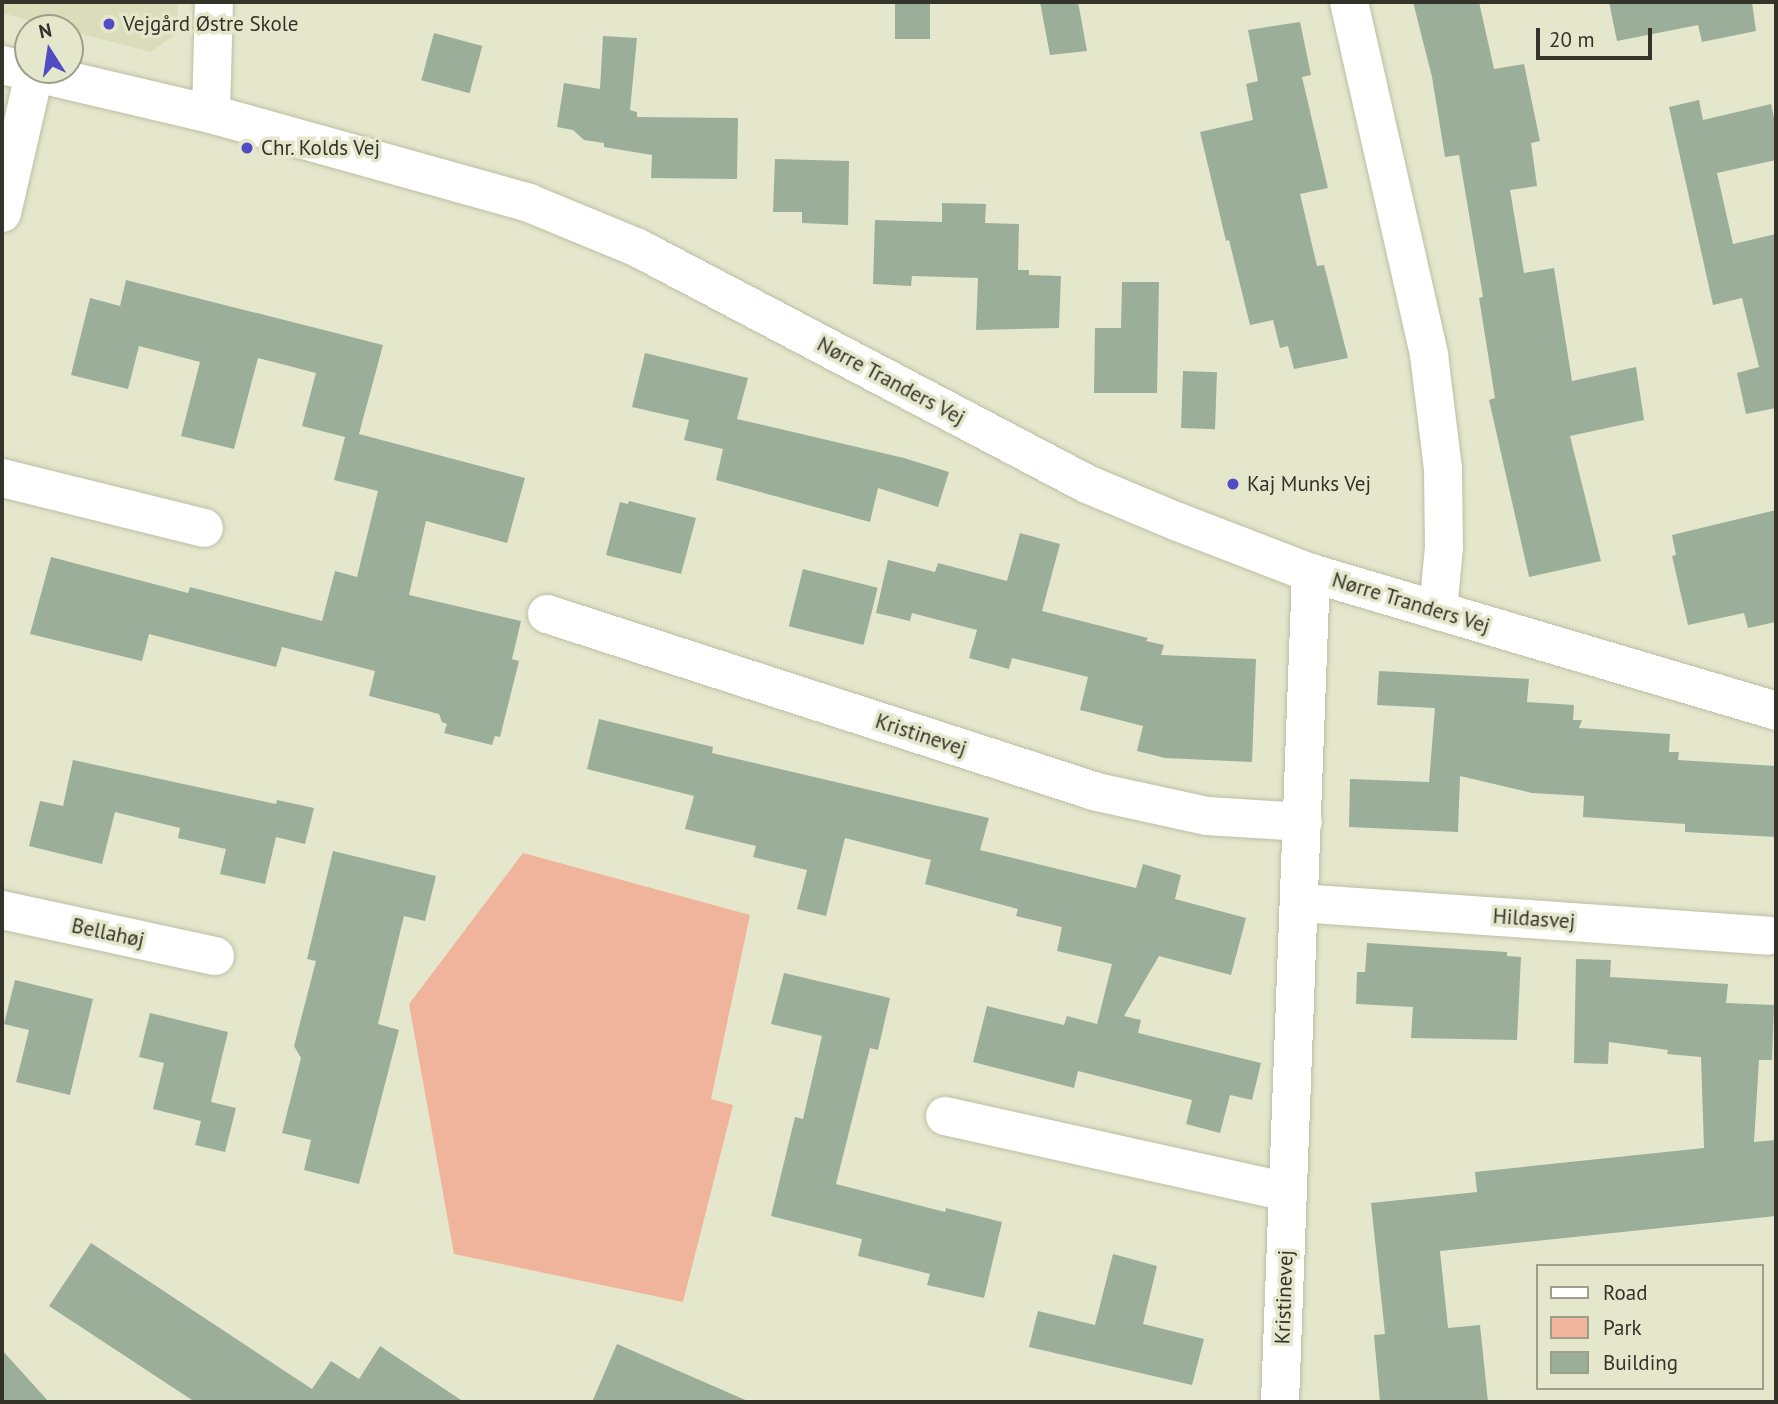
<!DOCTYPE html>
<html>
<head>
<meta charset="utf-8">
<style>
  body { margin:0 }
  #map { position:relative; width:1778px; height:1404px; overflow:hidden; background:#e5e7cc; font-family:"PT Sans",sans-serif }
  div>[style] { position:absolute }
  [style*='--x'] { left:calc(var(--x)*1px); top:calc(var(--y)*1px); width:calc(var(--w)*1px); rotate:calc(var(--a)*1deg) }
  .built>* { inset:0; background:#dadcba }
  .green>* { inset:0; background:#f0b39b }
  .building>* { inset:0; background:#9bae9a; transform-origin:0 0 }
  .roads { filter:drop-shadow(0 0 2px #bdbea4) drop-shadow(0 0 2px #bdbea4) }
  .minor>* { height:38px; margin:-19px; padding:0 19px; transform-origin:19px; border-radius:19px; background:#fff }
  .dots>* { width:19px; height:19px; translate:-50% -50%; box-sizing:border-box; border:4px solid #e5e7cc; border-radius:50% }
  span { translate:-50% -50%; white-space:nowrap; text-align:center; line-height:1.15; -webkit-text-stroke:7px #e5e7cc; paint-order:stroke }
  .poi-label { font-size:21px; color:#333329 }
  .left { translate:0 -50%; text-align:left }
  .street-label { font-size:21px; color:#333329 }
  .frame { position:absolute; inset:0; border:4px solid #333329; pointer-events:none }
  .legend { position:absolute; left:1536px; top:1264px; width:228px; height:126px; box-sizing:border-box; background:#e5e7cc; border:2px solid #9e9f8b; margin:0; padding:9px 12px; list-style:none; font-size:21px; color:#333329 }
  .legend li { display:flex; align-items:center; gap:14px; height:35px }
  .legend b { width:35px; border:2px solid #9e9f8b }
  .north { position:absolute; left:14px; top:14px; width:70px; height:70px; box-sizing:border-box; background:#e5e7cc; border:2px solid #9e9f8b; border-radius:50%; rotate:348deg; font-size:19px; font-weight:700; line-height:28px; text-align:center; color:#333329 }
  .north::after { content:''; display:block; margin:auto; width:24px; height:32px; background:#504cc3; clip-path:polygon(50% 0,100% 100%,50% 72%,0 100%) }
  .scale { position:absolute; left:1536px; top:28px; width:116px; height:32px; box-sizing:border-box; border:4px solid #333329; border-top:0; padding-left:9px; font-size:21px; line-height:24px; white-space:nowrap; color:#333329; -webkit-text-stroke:5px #e5e7cc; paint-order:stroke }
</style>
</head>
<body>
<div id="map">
  <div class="built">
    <div style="clip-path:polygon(2px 2px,178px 2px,177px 33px,151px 52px,70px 31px,70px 28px,57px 28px,2px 13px)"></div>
  </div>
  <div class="green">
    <div style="clip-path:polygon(523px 853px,750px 915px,711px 1099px,733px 1105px,683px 1302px,454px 1254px,409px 1004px)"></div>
  </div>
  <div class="building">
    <div style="left:895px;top:2px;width:35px;height:37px"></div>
    <div style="clip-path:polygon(1040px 2px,1078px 2px,1087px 51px,1050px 55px)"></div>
    <div style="clip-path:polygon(1413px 2px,1479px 2px,1494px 69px,1524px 64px,1540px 141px,1531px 143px,1537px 186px,1510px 190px,1524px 273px,1554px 268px,1572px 381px,1636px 367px,1644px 420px,1570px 436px,1601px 561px,1529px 577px,1489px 400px,1495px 398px,1479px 298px,1483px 297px,1459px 155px,1445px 157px,1432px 77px)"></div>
    <div style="clip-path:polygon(1609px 2px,1752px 2px,1756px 31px,1702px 42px,1698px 25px,1617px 41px)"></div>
    <div style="clip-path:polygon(1300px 22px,1311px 75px,1302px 77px,1328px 188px,1300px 194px,1317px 266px,1324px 265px,1348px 358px,1294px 369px,1288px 346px,1280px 348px,1273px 320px,1250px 325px,1229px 240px,1226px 241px,1200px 132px,1253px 120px,1246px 84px,1258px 81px,1248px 30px)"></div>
    <div style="left:434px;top:33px;width:50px;height:49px;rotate:15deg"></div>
    <div style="clip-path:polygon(603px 36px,637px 38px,630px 110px,637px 112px,637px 117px,738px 118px,737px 179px,651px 178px,652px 155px,604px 147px,604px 143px,584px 140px,573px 130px,557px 127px,564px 83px,600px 89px)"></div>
    <div style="clip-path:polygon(1699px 100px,1703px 120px,1771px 104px,1776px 127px,1776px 160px,1717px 173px,1733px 244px,1776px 234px,1776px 408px,1746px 414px,1737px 373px,1759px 367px,1742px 298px,1713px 305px,1669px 107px)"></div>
    <div style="clip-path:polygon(775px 159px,849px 161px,848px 225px,802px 223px,802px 212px,773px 212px)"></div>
    <div style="clip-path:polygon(942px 203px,986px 204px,985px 223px,1019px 224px,1018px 270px,1029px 270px,1029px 275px,1061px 276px,1059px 328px,976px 330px,978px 278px,912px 276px,911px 286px,873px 284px,875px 220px,942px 222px)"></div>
    <div style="clip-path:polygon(126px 280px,383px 345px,359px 434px,525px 478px,507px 543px,426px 521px,409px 595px,521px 621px,512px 659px,519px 661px,500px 737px,495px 736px,492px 745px,444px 733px,447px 724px,442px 722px,439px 714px,369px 696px,375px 671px,282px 647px,276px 667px,149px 634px,142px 661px,30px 634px,51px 557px,188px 593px,190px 587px,322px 621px,335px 571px,357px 577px,378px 491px,334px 480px,345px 437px,302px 426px,316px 373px,258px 358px,234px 449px,181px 436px,200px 362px,139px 346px,128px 389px,71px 375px,90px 298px,120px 306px)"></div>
    <div style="clip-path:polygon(1122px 282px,1159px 282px,1157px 393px,1094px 393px,1095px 328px,1121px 328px)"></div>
    <div style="clip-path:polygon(645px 353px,748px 378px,737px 419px,904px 458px,949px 472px,938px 507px,878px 488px,870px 522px,716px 480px,723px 449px,684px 440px,689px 420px,632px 407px)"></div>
    <div style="left:1183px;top:371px;width:34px;height:57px;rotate:2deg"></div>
    <div style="clip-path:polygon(629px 501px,696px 518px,681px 574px,606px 555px,620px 502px,628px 504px)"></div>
    <div style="clip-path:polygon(1776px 510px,1776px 622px,1748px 628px,1744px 613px,1688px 625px,1672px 556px,1676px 555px,1672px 535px)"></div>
    <div style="clip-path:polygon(1020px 533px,1060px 544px,1042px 611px,1148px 638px,1146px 641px,1164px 645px,1161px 655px,1256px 659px,1252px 762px,1165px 758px,1137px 751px,1143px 726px,1080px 710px,1088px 677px,1012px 658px,1009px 669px,969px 658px,977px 630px,912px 613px,910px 621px,876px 613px,888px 560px,935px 572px,938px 563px,1007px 581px)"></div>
    <div style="left:803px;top:569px;width:77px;height:59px;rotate:14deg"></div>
    <div style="clip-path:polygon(1379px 671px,1529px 679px,1527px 702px,1574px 705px,1573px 720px,1582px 720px,1579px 728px,1670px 734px,1669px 752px,1679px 752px,1678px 760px,1776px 766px,1776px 837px,1685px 832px,1685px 824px,1583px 817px,1584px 796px,1532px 793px,1460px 776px,1458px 832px,1349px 827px,1350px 779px,1429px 782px,1435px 708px,1377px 705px)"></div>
    <div style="clip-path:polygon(599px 719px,713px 747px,712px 753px,989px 818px,980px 850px,1136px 888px,1143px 864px,1181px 875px,1175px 899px,1246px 918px,1231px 975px,1159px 956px,1124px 1016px,1141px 1020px,1138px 1033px,1261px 1063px,1252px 1100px,1230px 1095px,1220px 1133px,1186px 1124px,1192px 1100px,1078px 1071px,1074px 1088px,973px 1062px,987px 1006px,1064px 1025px,1067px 1016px,1097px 1024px,1112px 964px,1057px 951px,1062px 927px,1016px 916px,1018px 909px,925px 884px,931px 860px,845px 838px,826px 916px,797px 909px,807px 870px,753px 857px,756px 846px,685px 829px,694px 796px,587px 769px)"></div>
    <div style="clip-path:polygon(73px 760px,276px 804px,277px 800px,314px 808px,305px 844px,276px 837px,265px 884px,220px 874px,226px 849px,178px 838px,180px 828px,115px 812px,102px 864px,29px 846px,40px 801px,63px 806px)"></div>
    <div style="clip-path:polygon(333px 851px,436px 876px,425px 921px,404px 916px,378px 1024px,399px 1030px,359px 1184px,304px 1170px,311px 1140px,282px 1133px,301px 1058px,294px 1046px,316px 961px,307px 959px)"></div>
    <div style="clip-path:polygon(1367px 943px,1507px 952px,1507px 956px,1521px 957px,1517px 1040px,1411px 1038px,1413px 1007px,1356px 1004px,1357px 972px,1365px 972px)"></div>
    <div style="clip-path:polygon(1576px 959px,1611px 960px,1610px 977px,1728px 984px,1726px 1003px,1774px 1005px,1772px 1060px,1759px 1060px,1754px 1142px,1776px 1140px,1776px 1216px,1440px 1251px,1448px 1328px,1480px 1325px,1488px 1402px,1380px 1402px,1374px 1335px,1385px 1334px,1371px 1203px,1477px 1192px,1475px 1172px,1704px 1148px,1701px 1057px,1667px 1054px,1668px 1050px,1609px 1042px,1608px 1064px,1574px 1063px)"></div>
    <div style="clip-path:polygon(784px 973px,890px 998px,878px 1050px,870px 1048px,836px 1184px,945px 1212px,946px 1208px,1002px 1222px,984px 1298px,927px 1285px,930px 1274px,858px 1256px,862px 1239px,771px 1216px,795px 1117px,803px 1119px,822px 1036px,771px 1024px)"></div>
    <div style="clip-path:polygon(15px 980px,93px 999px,70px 1095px,16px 1082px,29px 1030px,4px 1024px)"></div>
    <div style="clip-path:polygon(150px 1013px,228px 1032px,211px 1102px,236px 1108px,225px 1152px,195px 1145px,201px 1121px,153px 1109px,164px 1063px,139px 1057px)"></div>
    <div style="clip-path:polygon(91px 1243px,312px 1389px,331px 1361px,359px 1379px,380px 1346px,464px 1402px,195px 1402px,49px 1306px)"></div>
    <div style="clip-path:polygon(1113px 1254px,1157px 1266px,1143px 1324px,1204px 1339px,1192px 1385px,1029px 1347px,1038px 1311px,1095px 1325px)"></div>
    <div style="clip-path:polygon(617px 1344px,750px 1402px,592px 1402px)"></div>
    <div style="clip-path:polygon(2px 1350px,49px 1402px,2px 1402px)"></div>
  </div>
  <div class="roads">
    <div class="minor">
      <div style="--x:1349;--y:2;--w:362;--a:77.2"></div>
      <div style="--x:1429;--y:355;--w:115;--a:83"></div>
      <div style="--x:1443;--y:469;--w:78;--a:89.3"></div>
      <div style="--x:1444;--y:547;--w:64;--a:95.4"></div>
      <div style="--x:2;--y:65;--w:215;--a:13.2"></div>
      <div style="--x:211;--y:114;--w:330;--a:15.6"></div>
      <div style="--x:529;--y:203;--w:118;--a:22.4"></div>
      <div style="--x:638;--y:248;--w:507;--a:27.73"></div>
      <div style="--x:1087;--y:484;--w:99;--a:22.7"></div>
      <div style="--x:1178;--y:522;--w:142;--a:21"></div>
      <div style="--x:1311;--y:573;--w:485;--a:16.5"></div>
      <div style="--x:211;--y:114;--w:112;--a:-88.5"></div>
      <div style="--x:2;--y:213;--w:143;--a:-77"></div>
      <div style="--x:2;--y:478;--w:208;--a:13.9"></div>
      <div style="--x:547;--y:614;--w:578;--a:17.93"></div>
      <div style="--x:1097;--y:792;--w:113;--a:12.3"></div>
      <div style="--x:1207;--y:816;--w:96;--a:3.6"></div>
      <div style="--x:1300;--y:903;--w:469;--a:4"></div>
      <div style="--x:2;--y:910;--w:218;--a:12.2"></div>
      <div style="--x:945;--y:1116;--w:351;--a:12.5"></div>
      <div style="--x:1280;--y:1402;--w:830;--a:-87.86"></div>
    </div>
  </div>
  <div class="dots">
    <div style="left:109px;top:24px;background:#504cc3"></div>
    <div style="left:247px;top:148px;background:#504cc3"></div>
    <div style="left:1233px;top:484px;background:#504cc3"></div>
  </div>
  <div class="poi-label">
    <span class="left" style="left:123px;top:24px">Vejgård Østre Skole</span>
    <span class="left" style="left:261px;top:148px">Chr. Kolds Vej</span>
    <span class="left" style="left:1247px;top:484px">Kaj Munks Vej</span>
  </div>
  <div class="street-label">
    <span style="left:891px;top:381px;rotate:28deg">Nørre Tranders Vej</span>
    <span style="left:1411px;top:603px;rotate:17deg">Nørre Tranders Vej</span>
    <span style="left:921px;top:735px;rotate:18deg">Kristinevej</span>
    <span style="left:1534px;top:919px;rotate:4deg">Hildasvej</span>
    <span style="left:108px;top:933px;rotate:12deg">Bellahøj</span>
    <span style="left:1284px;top:1297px;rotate:-88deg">Kristinevej</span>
  </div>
  <div class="frame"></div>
  <ul class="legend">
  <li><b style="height:9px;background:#fff"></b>Road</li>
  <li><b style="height:19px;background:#f0b39b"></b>Park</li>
  <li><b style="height:19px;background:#9bae9a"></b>Building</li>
  </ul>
  <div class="north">N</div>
  <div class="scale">20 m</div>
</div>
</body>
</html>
